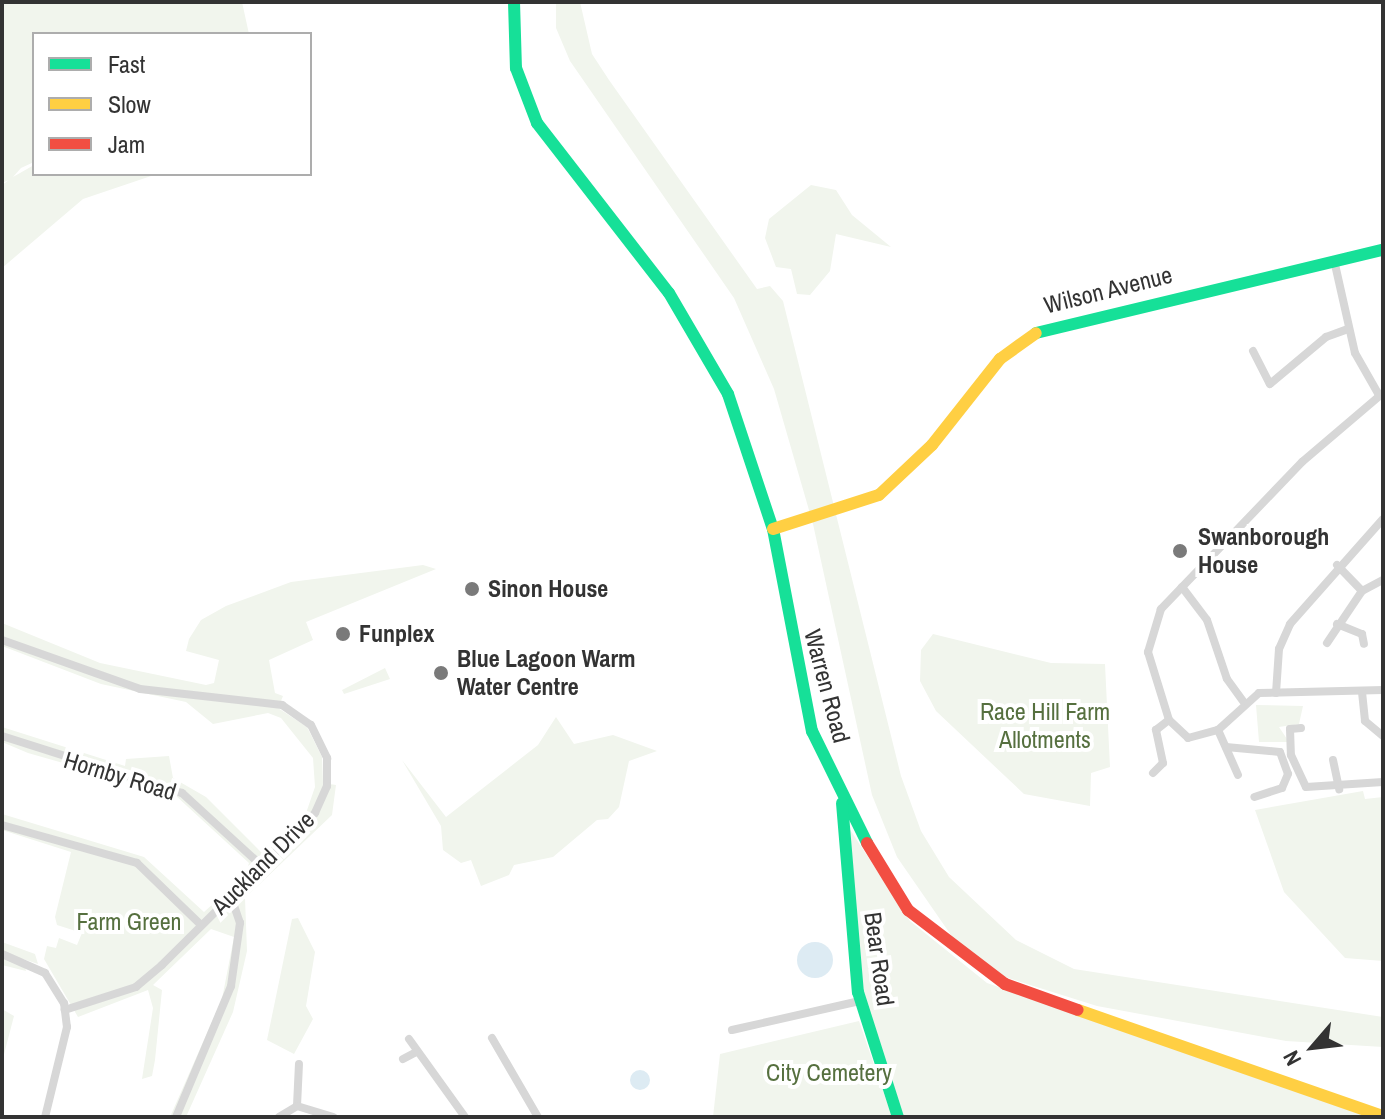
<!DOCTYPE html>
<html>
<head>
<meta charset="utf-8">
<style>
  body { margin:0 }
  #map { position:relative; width:1385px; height:1119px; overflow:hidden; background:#fff; font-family:"Archivo Narrow",sans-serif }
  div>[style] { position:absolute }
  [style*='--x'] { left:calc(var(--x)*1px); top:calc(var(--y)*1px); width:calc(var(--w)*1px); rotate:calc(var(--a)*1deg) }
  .green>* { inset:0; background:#f1f5ed }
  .water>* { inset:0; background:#ddebf3 }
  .round { border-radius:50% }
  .street>* { height:8px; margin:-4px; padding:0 4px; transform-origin:4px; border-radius:4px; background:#d7d7d7 }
  .fast>* { height:12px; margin:-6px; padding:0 6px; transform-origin:6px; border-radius:6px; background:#16e098 }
  .slow>* { height:12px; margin:-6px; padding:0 6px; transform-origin:6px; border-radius:6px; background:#ffcf43 }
  .jam>* { height:12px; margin:-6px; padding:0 6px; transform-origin:6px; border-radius:6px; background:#f24e42 }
  .dots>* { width:22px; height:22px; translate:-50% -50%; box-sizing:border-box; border:4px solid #fff; border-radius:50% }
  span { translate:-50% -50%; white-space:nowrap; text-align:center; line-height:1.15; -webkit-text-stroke:8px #fff; paint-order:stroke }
  .street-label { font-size:24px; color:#333 }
  .poi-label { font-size:24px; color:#333; font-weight:700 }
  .left { translate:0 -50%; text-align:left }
  .park-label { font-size:24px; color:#56703f }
  .frame { position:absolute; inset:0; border:4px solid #333; pointer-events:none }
  .legend { position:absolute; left:32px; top:32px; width:280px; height:144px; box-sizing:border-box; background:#fff; border:2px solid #adadad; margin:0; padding:10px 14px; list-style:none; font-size:24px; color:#333 }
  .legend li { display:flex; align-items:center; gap:16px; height:40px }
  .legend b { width:40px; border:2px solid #adadad }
  .north { position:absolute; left:1273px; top:1007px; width:80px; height:80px; -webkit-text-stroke:6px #fff; paint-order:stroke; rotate:242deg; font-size:22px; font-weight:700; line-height:32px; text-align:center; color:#333 }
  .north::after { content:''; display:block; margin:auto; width:28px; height:36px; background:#333; clip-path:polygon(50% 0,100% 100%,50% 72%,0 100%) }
</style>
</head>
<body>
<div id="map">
  <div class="green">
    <div style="clip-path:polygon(2px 2px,242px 2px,249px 34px,34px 34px,34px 162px,21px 168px,13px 177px,34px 165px,34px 174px,157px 174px,83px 199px,2px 268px,2px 185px,9px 180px,2px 183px)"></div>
    <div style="clip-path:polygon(556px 2px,580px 2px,592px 54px,609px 80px,757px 289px,770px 286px,783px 301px,901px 776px,921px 831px,949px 877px,1016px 940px,1074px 969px,1383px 1017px,1383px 1047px,1286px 1041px,1097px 1006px,1005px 977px,953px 938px,897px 857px,872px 795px,813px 524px,774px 389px,734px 298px,570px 61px,556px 28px)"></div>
    <div style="clip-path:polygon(811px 185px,836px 190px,852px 215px,891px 247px,836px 234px,830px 271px,810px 295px,797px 294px,791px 269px,776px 267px,765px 238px,769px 219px)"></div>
    <div style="clip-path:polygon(423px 565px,436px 569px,306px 622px,313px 640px,269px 660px,275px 693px,283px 696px,278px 708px,307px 727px,322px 757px,323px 783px,336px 785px,332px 815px,245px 898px,247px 951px,233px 1012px,186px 1117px,170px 1117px,222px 999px,234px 937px,211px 929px,153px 985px,162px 990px,155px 1060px,152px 1076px,142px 1079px,153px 1008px,148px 990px,78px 1017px,44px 959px,47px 946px,56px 948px,59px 938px,77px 945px,82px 933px,57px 925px,55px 917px,71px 852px,2px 830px,2px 814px,144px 857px,204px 912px,245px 875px,249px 863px,175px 795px,28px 753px,2px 742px,2px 727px,125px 766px,126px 759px,169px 756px,173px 778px,206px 797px,263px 854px,305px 816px,315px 787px,313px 758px,281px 718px,268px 713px,213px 724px,186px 702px,101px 684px,2px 646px,2px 623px,100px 663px,206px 685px,214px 683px,219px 660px,186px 651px,189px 639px,201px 620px,226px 606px,291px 582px)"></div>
    <div style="clip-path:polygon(933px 634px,1051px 663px,1105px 664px,1110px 767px,1091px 773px,1090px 806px,1024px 794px,936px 711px,920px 681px,921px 650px)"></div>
    <div style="clip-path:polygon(385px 668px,390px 679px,344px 694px,342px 690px)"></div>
    <div style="clip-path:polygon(1256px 705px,1303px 706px,1299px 724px,1279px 727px,1289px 742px,1259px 742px)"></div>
    <div style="clip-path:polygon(556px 717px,574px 744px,613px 735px,657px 751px,629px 761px,619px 807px,608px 819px,597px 820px,553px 857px,514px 865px,509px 875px,481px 886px,471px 860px,461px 863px,443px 850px,441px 826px,402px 760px,446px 817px,538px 745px)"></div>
    <div style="clip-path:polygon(1363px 791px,1365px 799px,1383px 797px,1383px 961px,1345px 958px,1284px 892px,1255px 810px)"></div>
    <div style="clip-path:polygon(847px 825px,910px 921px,987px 983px,1370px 1117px,904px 1117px,862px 990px)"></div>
    <div style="clip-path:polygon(298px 918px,315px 952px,306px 1006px,313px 1019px,294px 1054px,267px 1040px,292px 919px)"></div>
    <div style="clip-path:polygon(2px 942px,35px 954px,38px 964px,23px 959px,26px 971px,2px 965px)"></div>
    <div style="clip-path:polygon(2px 1009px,14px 1016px,2px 1062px)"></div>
    <div style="clip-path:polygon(859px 1021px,892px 1117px,713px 1117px,720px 1054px)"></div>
  </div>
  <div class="water">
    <div class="round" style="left:797px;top:942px;width:36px;height:36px"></div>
    <div class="round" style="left:630px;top:1070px;width:20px;height:20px"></div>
  </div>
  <div class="street">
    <div style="--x:1334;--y:260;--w:95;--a:77.3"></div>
    <div style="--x:1355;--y:353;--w:48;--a:60.3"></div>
    <div style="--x:1253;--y:351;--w:37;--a:63"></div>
    <div style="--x:1270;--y:384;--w:73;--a:-40"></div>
    <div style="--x:1326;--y:337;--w:23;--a:-20"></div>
    <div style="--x:1383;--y:393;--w:106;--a:139.6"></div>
    <div style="--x:1302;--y:462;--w:204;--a:133.8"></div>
    <div style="--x:1161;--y:609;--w:45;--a:106.8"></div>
    <div style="--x:1148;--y:652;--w:71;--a:72.8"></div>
    <div style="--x:1169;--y:720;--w:26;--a:43"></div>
    <div style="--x:1188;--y:738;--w:31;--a:-15"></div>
    <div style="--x:1218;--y:730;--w:55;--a:-42.1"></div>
    <div style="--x:1259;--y:693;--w:124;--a:-1.4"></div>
    <div style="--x:1337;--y:565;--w:36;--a:46"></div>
    <div style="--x:1182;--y:587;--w:41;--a:52.9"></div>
    <div style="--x:1207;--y:620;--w:62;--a:71.3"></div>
    <div style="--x:1227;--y:679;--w:27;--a:54"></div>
    <div style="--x:1337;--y:624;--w:27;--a:22"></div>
    <div style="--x:1362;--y:634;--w:10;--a:79"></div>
    <div style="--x:2;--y:640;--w:146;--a:19.5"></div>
    <div style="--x:140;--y:689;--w:143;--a:6.4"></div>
    <div style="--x:282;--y:705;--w:35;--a:35"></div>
    <div style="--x:311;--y:725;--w:37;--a:64"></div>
    <div style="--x:327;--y:758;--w:28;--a:90"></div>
    <div style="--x:327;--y:786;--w:30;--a:114"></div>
    <div style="--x:315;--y:813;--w:216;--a:135.2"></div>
    <div style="--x:162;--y:965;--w:34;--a:140"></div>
    <div style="--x:136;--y:987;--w:75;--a:162.1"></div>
    <div style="--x:1327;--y:643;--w:63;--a:-56.1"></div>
    <div style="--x:1362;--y:591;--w:24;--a:-28"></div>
    <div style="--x:1362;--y:692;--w:29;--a:84"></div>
    <div style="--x:1365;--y:721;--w:23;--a:40"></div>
    <div style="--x:1276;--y:693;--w:44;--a:-86.1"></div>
    <div style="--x:1279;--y:649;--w:27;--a:-66"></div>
    <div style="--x:1290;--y:624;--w:140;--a:-48.5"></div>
    <div style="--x:1301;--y:728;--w:11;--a:175"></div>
    <div style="--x:1290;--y:729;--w:26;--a:88"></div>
    <div style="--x:1291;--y:755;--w:35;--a:65"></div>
    <div style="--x:1306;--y:787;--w:77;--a:-3.7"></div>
    <div style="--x:1218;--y:730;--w:49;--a:66"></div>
    <div style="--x:2;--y:736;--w:189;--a:17.6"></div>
    <div style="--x:182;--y:793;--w:108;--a:42.4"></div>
    <div style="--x:1226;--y:747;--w:54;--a:5.3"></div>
    <div style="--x:1280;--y:752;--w:23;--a:70"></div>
    <div style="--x:1288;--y:774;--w:15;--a:113"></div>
    <div style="--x:1282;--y:788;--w:29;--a:162"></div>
    <div style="--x:1333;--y:760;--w:30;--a:78"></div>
    <div style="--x:1153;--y:773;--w:14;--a:-45"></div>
    <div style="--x:1163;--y:763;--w:34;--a:-102"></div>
    <div style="--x:1156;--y:730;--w:16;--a:-38"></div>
    <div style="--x:2;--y:825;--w:140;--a:15.7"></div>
    <div style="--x:137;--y:863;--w:89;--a:44.1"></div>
    <div style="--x:2;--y:954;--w:47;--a:23.8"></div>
    <div style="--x:45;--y:973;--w:36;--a:58"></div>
    <div style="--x:64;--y:1003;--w:24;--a:83"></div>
    <div style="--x:67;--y:1027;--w:93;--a:103.7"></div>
    <div style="--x:732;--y:1030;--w:131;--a:-12.8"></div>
    <div style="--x:492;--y:1038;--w:91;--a:59.8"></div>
    <div style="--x:409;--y:1039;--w:96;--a:54.3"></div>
    <div style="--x:403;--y:1059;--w:15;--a:-28"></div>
    <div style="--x:297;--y:1106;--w:42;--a:-87.3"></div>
    <div style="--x:176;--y:1117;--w:142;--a:-67.2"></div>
    <div style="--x:231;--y:986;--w:64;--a:-81.9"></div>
    <div style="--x:240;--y:923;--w:28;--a:-109"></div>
    <div style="--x:279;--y:1117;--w:21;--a:-31"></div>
    <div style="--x:297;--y:1106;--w:38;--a:17"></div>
  </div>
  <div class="fast">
    <div style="--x:514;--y:2;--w:66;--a:88.3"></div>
    <div style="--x:516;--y:68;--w:59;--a:69.1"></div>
    <div style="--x:537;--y:123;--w:215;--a:52.2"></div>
    <div style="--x:669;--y:293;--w:117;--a:59.7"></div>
    <div style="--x:728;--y:394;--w:142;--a:71.6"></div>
    <div style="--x:773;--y:529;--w:206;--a:79.1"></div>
    <div style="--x:812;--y:731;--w:125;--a:63.8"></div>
    <div style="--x:1036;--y:333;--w:357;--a:-13.5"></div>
    <div style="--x:842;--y:803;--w:190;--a:85.2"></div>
    <div style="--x:858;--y:992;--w:131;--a:72.3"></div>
  </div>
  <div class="slow">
    <div style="--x:773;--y:529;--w:111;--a:-17.8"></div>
    <div style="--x:879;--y:495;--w:73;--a:-43.3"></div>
    <div style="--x:932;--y:445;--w:110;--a:-51.7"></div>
    <div style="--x:1000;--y:359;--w:44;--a:-35.8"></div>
    <div style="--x:1078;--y:1010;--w:323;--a:19.2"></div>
  </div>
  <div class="jam">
    <div style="--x:867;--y:843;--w:79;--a:58.5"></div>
    <div style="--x:908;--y:910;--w:122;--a:37.3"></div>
    <div style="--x:1005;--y:984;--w:77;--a:19.6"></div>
  </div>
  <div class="dots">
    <div style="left:1180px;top:551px;background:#7a7a7a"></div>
    <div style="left:472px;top:589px;background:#7a7a7a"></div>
    <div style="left:343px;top:634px;background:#7a7a7a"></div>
    <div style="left:441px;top:673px;background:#7a7a7a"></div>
  </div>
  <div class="street-label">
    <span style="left:1108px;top:290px;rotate:-14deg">Wilson Avenue</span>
    <span style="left:827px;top:686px;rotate:75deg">Warren Road</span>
    <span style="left:120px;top:776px;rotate:17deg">Hornby Road</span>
    <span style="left:263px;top:863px;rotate:-45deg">Auckland Drive</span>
    <span style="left:879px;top:959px;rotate:82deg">Bear Road</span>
  </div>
  <div class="poi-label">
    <span class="left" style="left:1198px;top:551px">Swanborough<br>House</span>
    <span class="left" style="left:488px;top:589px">Sinon House</span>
    <span class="left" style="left:359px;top:634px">Funplex</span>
    <span class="left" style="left:457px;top:673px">Blue Lagoon Warm<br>Water Centre</span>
  </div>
  <div class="park-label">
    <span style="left:1045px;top:726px">Race Hill Farm<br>Allotments</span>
    <span style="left:129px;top:922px">Farm Green</span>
    <span style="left:829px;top:1073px">City Cemetery</span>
  </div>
  <div class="frame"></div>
  <ul class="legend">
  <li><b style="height:10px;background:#16e098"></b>Fast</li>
  <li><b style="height:10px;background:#ffcf43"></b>Slow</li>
  <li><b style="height:10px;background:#f24e42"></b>Jam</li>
  </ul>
  <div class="north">N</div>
</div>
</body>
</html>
